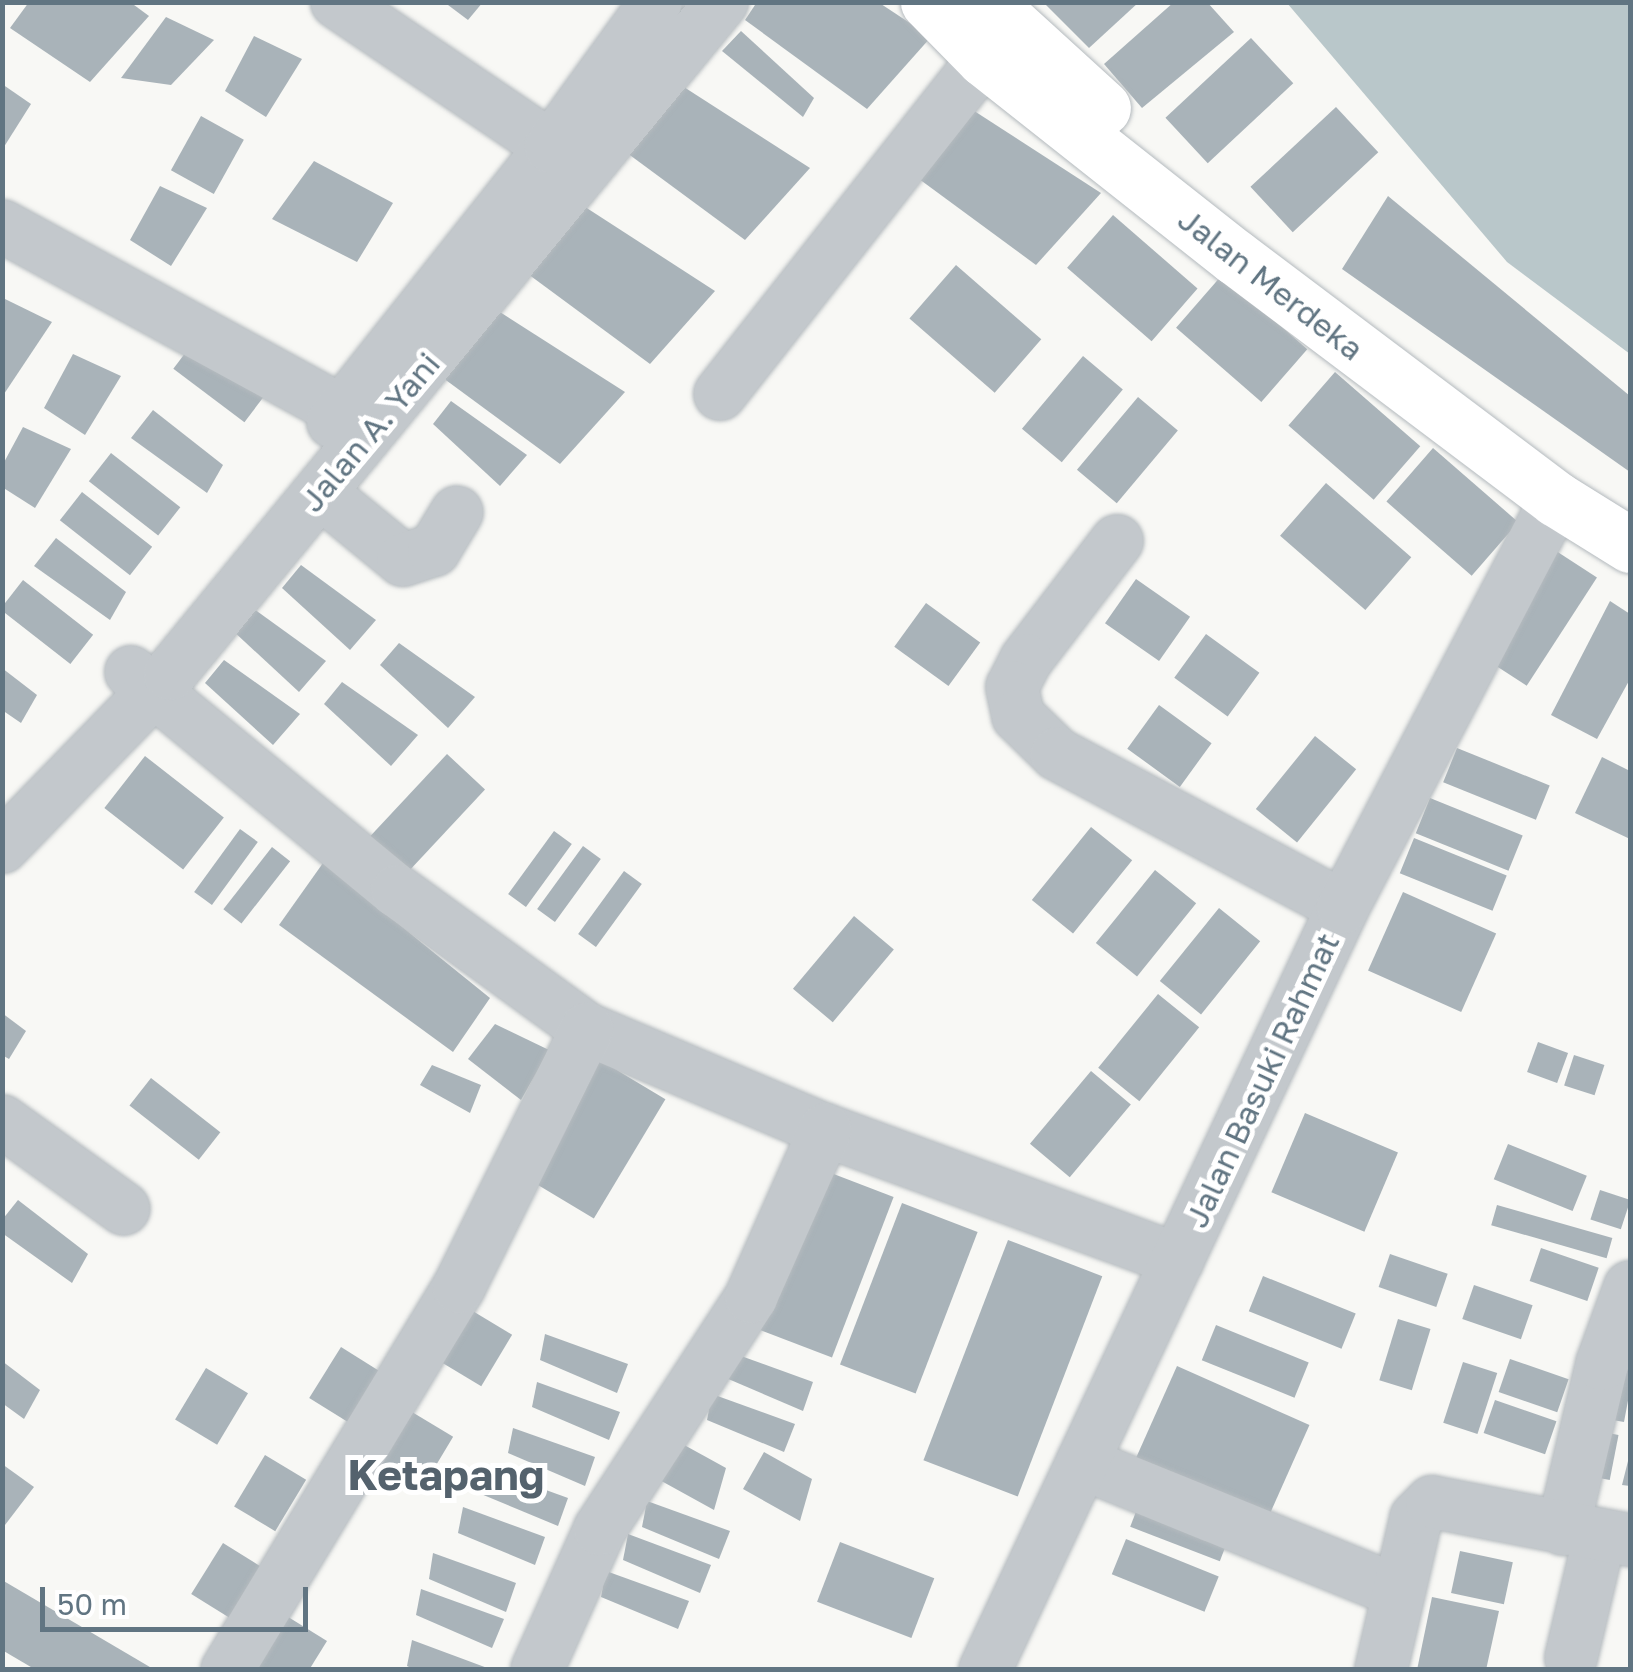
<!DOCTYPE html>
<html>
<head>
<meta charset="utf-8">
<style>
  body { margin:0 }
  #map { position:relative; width:1633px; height:1672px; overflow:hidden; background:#f8f8f5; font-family:"Golos Text",sans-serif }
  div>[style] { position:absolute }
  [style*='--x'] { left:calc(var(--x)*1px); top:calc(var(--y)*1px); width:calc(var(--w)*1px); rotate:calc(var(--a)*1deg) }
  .water>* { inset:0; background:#b9c7ca }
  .building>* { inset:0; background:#a9b3b9; transform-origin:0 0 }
  .roads { filter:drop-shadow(0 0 2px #b4babe) drop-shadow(0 0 2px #b4babe) }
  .minor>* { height:52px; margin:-26px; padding:0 26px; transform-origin:26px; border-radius:26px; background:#c3c8cc }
  .major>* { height:55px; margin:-27.5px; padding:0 27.5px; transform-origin:27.5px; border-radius:27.5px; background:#fff }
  span { translate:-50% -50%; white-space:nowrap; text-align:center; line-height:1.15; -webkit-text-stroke:10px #fff; paint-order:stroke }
  .street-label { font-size:32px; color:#617582 }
  .district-label { font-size:42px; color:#54626d; font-weight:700 }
  .frame { position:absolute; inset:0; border:5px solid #617582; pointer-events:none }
  .scale { position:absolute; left:40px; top:1587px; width:268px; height:45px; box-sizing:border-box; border:5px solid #617582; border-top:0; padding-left:12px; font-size:30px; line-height:35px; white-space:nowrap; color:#617582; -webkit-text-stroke:8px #fff; paint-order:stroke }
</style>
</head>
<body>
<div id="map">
  <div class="water">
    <div style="clip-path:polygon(1287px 3px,1630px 3px,1630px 354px,1507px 262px)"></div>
  </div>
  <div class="building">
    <div style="clip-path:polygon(29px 2px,130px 2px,149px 16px,90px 82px,10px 28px)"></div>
    <div style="clip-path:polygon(444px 2px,483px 2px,468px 20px)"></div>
    <div style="clip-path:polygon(757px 2px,878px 2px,931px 37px,867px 109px,745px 20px)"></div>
    <div style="clip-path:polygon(1043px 2px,1139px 2px,1089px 48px)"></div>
    <div style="clip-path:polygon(1174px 2px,1207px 2px,1234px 32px,1142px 108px,1104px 64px)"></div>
    <div style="clip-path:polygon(166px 17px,214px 40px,171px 85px,121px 78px)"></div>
    <div style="clip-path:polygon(741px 31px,814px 98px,803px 117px,722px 51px)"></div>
    <div style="clip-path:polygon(254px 36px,302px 59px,266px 117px,225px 91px)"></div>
    <div style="left:1251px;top:38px;width:62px;height:117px;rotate:47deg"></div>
    <div style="clip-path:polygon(673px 80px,810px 168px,745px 240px,623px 150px)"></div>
    <div style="clip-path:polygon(2px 84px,31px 104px,2px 150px)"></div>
    <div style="clip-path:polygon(965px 105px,1101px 193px,1036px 265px,915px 176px)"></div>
    <div style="left:1336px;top:107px;width:62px;height:117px;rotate:47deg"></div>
    <div style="left:201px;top:116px;width:49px;height:62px;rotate:29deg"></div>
    <div style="clip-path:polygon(314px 161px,393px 203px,357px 262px,272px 219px)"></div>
    <div style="clip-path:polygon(160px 186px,207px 208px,171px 266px,130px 240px)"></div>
    <div style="clip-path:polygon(1388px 196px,1630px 396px,1630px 472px,1342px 269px)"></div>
    <div style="clip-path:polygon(579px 203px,715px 291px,650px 364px,528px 274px)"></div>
    <div style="left:1113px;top:215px;width:112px;height:70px;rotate:41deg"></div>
    <div style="left:956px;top:265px;width:113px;height:71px;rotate:41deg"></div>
    <div style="left:1222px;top:275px;width:113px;height:70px;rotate:41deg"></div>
    <div style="clip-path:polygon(5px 299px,52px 322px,2px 397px,2px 303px)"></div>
    <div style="clip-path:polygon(489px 305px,625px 392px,560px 464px,439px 375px)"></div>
    <div style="left:195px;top:340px;width:89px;height:36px;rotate:37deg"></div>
    <div style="clip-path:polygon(73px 354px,121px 376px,85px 435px,44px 408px)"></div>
    <div style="left:1083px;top:356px;width:52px;height:95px;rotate:40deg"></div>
    <div style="left:1335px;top:372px;width:113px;height:71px;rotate:41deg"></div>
    <div style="left:1138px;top:397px;width:52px;height:95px;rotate:40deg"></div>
    <div style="clip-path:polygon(451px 401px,527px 455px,500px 486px,433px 424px)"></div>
    <div style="clip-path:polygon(153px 410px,223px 465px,207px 493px,131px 438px)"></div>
    <div style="clip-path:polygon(23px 427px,71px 449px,35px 508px,2px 487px,2px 466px)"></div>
    <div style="left:1433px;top:448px;width:113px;height:71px;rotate:41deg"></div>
    <div style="left:111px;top:453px;width:88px;height:36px;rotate:38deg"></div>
    <div style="left:1326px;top:483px;width:113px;height:70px;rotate:41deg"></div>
    <div style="left:82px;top:492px;width:89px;height:36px;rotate:38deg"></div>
    <div style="clip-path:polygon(56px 538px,126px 592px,110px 620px,34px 566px)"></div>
    <div style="left:1550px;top:547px;width:56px;height:129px;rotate:33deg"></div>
    <div style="clip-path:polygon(301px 565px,376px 620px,350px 650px,282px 588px)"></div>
    <div style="left:1136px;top:579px;width:66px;height:54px;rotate:35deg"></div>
    <div style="left:23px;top:580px;width:89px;height:37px;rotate:38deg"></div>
    <div style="clip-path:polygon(1610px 601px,1630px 614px,1630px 679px,1597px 739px,1551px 715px)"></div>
    <div style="left:926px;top:603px;width:67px;height:54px;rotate:36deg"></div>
    <div style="clip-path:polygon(250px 606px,326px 661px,299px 692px,231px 629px)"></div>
    <div style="left:1206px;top:634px;width:66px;height:54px;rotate:36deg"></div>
    <div style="clip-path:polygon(399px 643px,475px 697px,448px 728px,380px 665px)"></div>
    <div style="clip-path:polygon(224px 660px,300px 714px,273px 745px,205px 683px)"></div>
    <div style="clip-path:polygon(2px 668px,37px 695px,21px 723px,2px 710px)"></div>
    <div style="clip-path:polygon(342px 682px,418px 735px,391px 766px,324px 704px)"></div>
    <div style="left:1159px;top:705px;width:65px;height:54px;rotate:36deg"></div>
    <div style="left:1315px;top:736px;width:53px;height:94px;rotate:39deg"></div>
    <div style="left:1457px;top:748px;width:100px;height:37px;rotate:22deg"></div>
    <div style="left:447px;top:754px;width:52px;height:115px;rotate:43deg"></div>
    <div style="left:145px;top:756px;width:100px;height:66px;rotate:38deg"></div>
    <div style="clip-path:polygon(1602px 757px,1630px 771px,1630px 839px,1575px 813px)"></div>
    <div style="left:1430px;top:798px;width:100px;height:38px;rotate:22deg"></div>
    <div style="left:1091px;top:827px;width:53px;height:94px;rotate:39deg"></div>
    <div style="left:240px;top:829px;width:22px;height:78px;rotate:36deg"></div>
    <div style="left:554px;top:831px;width:22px;height:78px;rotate:36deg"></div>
    <div style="left:1414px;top:838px;width:100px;height:38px;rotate:22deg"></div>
    <div style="left:583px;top:846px;width:22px;height:78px;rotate:36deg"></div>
    <div style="left:272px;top:847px;width:23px;height:79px;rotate:38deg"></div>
    <div style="clip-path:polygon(323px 863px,490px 998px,453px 1052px,279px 925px)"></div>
    <div style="left:1155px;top:870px;width:53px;height:94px;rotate:39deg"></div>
    <div style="left:624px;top:871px;width:22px;height:78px;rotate:36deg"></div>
    <div style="left:1403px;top:892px;width:102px;height:86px;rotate:24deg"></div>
    <div style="left:1219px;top:908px;width:53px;height:94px;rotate:39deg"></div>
    <div style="left:854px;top:916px;width:52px;height:95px;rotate:40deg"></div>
    <div style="left:1158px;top:994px;width:53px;height:95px;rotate:39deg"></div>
    <div style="clip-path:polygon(2px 1013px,26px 1031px,9px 1059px,2px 1055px)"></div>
    <div style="clip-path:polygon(495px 1024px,549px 1050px,521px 1100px,468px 1059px)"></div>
    <div style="left:1538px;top:1042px;width:32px;height:32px;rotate:20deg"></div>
    <div style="left:590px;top:1054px;width:88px;height:139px;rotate:31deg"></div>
    <div style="left:1574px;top:1055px;width:32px;height:32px;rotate:18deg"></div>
    <div style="clip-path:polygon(432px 1065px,481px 1085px,470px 1113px,420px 1085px)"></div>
    <div style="left:1091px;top:1071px;width:52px;height:95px;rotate:40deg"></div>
    <div style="left:151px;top:1078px;width:88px;height:35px;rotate:38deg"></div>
    <div style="left:1305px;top:1113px;width:101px;height:86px;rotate:23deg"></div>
    <div style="left:1508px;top:1144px;width:85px;height:38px;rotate:22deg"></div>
    <div style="left:818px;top:1168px;width:81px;height:172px;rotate:21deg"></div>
    <div style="left:1600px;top:1190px;width:32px;height:31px;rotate:18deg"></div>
    <div style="clip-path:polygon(18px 1200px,88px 1254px,72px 1283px,2px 1233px,2px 1220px)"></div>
    <div style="left:902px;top:1203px;width:81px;height:173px;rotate:21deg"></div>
    <div style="left:1497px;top:1205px;width:120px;height:21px;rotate:16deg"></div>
    <div style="left:1008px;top:1240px;width:101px;height:236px;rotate:21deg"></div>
    <div style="left:1541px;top:1248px;width:61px;height:35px;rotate:19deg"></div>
    <div style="left:1390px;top:1254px;width:61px;height:35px;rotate:19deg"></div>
    <div style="left:1263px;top:1276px;width:100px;height:38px;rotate:22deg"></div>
    <div style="left:1474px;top:1285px;width:62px;height:36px;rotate:19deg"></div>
    <div style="left:471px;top:1310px;width:48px;height:60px;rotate:31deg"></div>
    <div style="left:1398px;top:1319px;width:34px;height:64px;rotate:17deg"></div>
    <div style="left:1216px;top:1325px;width:100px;height:38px;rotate:22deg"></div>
    <div style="clip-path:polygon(1630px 1326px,1630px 1390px,1624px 1422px,1601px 1418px)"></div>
    <div style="clip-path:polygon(545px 1334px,628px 1364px,617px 1393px,540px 1360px)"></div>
    <div style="left:341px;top:1347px;width:47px;height:60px;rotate:32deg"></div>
    <div style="clip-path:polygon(730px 1352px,813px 1382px,803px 1411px,726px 1378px)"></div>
    <div style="left:1510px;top:1359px;width:62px;height:35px;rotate:19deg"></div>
    <div style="clip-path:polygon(2px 1361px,40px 1390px,24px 1419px,2px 1403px)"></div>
    <div style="left:1463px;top:1362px;width:36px;height:64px;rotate:18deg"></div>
    <div style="left:1177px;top:1366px;width:145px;height:103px;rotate:24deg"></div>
    <div style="left:206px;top:1368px;width:49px;height:60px;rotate:31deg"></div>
    <div style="clip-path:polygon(537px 1382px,620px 1412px,609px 1440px,532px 1407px)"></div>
    <div style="clip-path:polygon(712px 1394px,795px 1424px,784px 1452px,707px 1420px)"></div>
    <div style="left:1495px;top:1400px;width:65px;height:35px;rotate:19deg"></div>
    <div style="left:412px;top:1412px;width:48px;height:60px;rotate:31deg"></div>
    <div style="clip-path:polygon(513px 1428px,595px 1457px,585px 1486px,508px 1453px)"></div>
    <div style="left:1593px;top:1430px;width:26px;height:46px;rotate:11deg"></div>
    <div style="clip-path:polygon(677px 1441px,726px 1468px,714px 1510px,656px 1478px)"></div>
    <div style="clip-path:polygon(764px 1452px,812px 1479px,800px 1521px,743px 1489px)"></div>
    <div style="clip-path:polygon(1630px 1453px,1630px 1486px,1622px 1485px)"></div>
    <div style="left:265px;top:1455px;width:48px;height:60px;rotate:31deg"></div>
    <div style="clip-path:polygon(2px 1464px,34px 1487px,5px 1525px,2px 1523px)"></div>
    <div style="clip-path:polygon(485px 1468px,568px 1498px,558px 1526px,481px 1494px)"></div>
    <div style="clip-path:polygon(647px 1501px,730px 1531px,719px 1559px,642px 1527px)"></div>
    <div style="clip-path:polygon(463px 1507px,545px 1537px,535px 1565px,458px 1533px)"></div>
    <div style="left:1137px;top:1509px;width:96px;height:19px;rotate:21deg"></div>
    <div style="clip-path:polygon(628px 1534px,711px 1565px,700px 1593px,623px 1560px)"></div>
    <div style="left:1126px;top:1539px;width:100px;height:38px;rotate:22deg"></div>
    <div style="left:840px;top:1542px;width:101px;height:64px;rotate:21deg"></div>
    <div style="left:223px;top:1543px;width:47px;height:60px;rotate:32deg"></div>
    <div style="left:1460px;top:1551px;width:54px;height:43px;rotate:12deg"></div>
    <div style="clip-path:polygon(433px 1553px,516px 1583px,506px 1612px,429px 1579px)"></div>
    <div style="clip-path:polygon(606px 1571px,689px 1601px,678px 1629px,601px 1597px)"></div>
    <div style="clip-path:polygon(2px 1580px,155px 1670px,36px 1670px,2px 1650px)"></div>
    <div style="clip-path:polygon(421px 1589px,504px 1619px,492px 1648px,416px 1615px)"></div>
    <div style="clip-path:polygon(1432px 1597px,1499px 1611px,1486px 1670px,1417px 1670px)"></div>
    <div style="clip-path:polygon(285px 1615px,327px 1641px,309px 1670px,258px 1670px,254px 1667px)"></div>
    <div style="clip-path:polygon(412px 1640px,490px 1669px,490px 1670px,415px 1670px,407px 1666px)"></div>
  </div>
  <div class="roads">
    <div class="minor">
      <div style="--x:337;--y:2;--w:258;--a:34.1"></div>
      <div style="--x:2;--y:226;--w:386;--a:28.6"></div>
      <div style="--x:720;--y:394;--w:427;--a:-51.8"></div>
      <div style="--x:333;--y:422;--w:351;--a:-51.6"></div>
      <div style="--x:551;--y:147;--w:179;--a:-54.1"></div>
      <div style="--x:320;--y:492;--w:107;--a:39.3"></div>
      <div style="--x:403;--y:560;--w:33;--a:-18"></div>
      <div style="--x:434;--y:550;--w:44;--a:-58.8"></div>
      <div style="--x:1117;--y:541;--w:150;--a:127.4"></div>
      <div style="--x:1026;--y:660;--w:30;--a:117"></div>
      <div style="--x:1012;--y:687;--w:30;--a:78"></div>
      <div style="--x:1018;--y:716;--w:54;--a:44.3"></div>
      <div style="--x:1057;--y:754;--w:324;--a:28.1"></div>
      <div style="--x:131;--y:672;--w:345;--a:39.5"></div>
      <div style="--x:397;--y:891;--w:235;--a:36"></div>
      <div style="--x:587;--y:1029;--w:259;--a:23"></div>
      <div style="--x:825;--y:1130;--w:376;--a:20.2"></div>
      <div style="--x:2;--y:847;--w:241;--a:-45.8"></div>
      <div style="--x:170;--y:674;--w:870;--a:-50.6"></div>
      <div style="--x:2;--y:1121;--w:150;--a:35.8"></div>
      <div style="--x:1082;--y:1463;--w:341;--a:22.1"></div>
      <div style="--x:1563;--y:1529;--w:170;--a:-76.7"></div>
      <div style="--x:1602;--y:1364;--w:82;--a:-70"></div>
      <div style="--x:1571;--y:1658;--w:126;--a:-76.7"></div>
      <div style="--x:227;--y:1670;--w:448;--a:-58.8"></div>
      <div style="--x:459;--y:1287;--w:288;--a:-63.6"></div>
      <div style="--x:537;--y:1670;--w:154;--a:-65.9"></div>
      <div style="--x:600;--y:1529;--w:277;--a:-56.9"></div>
      <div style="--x:751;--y:1297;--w:183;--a:-66.1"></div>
      <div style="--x:985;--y:1670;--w:843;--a:-64.86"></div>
      <div style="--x:1343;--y:907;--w:460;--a:-62.4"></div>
      <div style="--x:1381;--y:1670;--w:156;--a:-77"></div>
      <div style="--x:1416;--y:1518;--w:23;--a:-45"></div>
      <div style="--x:1432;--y:1502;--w:202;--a:10.9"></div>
    </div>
    <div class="major">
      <div style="--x:928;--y:2;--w:80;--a:45.5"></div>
      <div style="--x:984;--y:59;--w:320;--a:38.3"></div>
      <div style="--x:1235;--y:257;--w:402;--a:37"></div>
      <div style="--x:1556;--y:499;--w:87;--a:31.9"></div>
      <div style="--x:987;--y:2;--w:157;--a:42.4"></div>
    </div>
  </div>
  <div class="street-label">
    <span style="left:1271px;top:284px;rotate:38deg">Jalan Merdeka</span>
    <span style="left:370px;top:432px;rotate:-50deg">Jalan A. Yani</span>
    <span style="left:1262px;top:1080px;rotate:-65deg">Jalan Basuki Rahmat</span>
  </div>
  <div class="district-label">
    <span style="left:446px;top:1474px">Ketapang</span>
  </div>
  <div class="frame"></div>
  <div class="scale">50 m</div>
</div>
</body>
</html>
